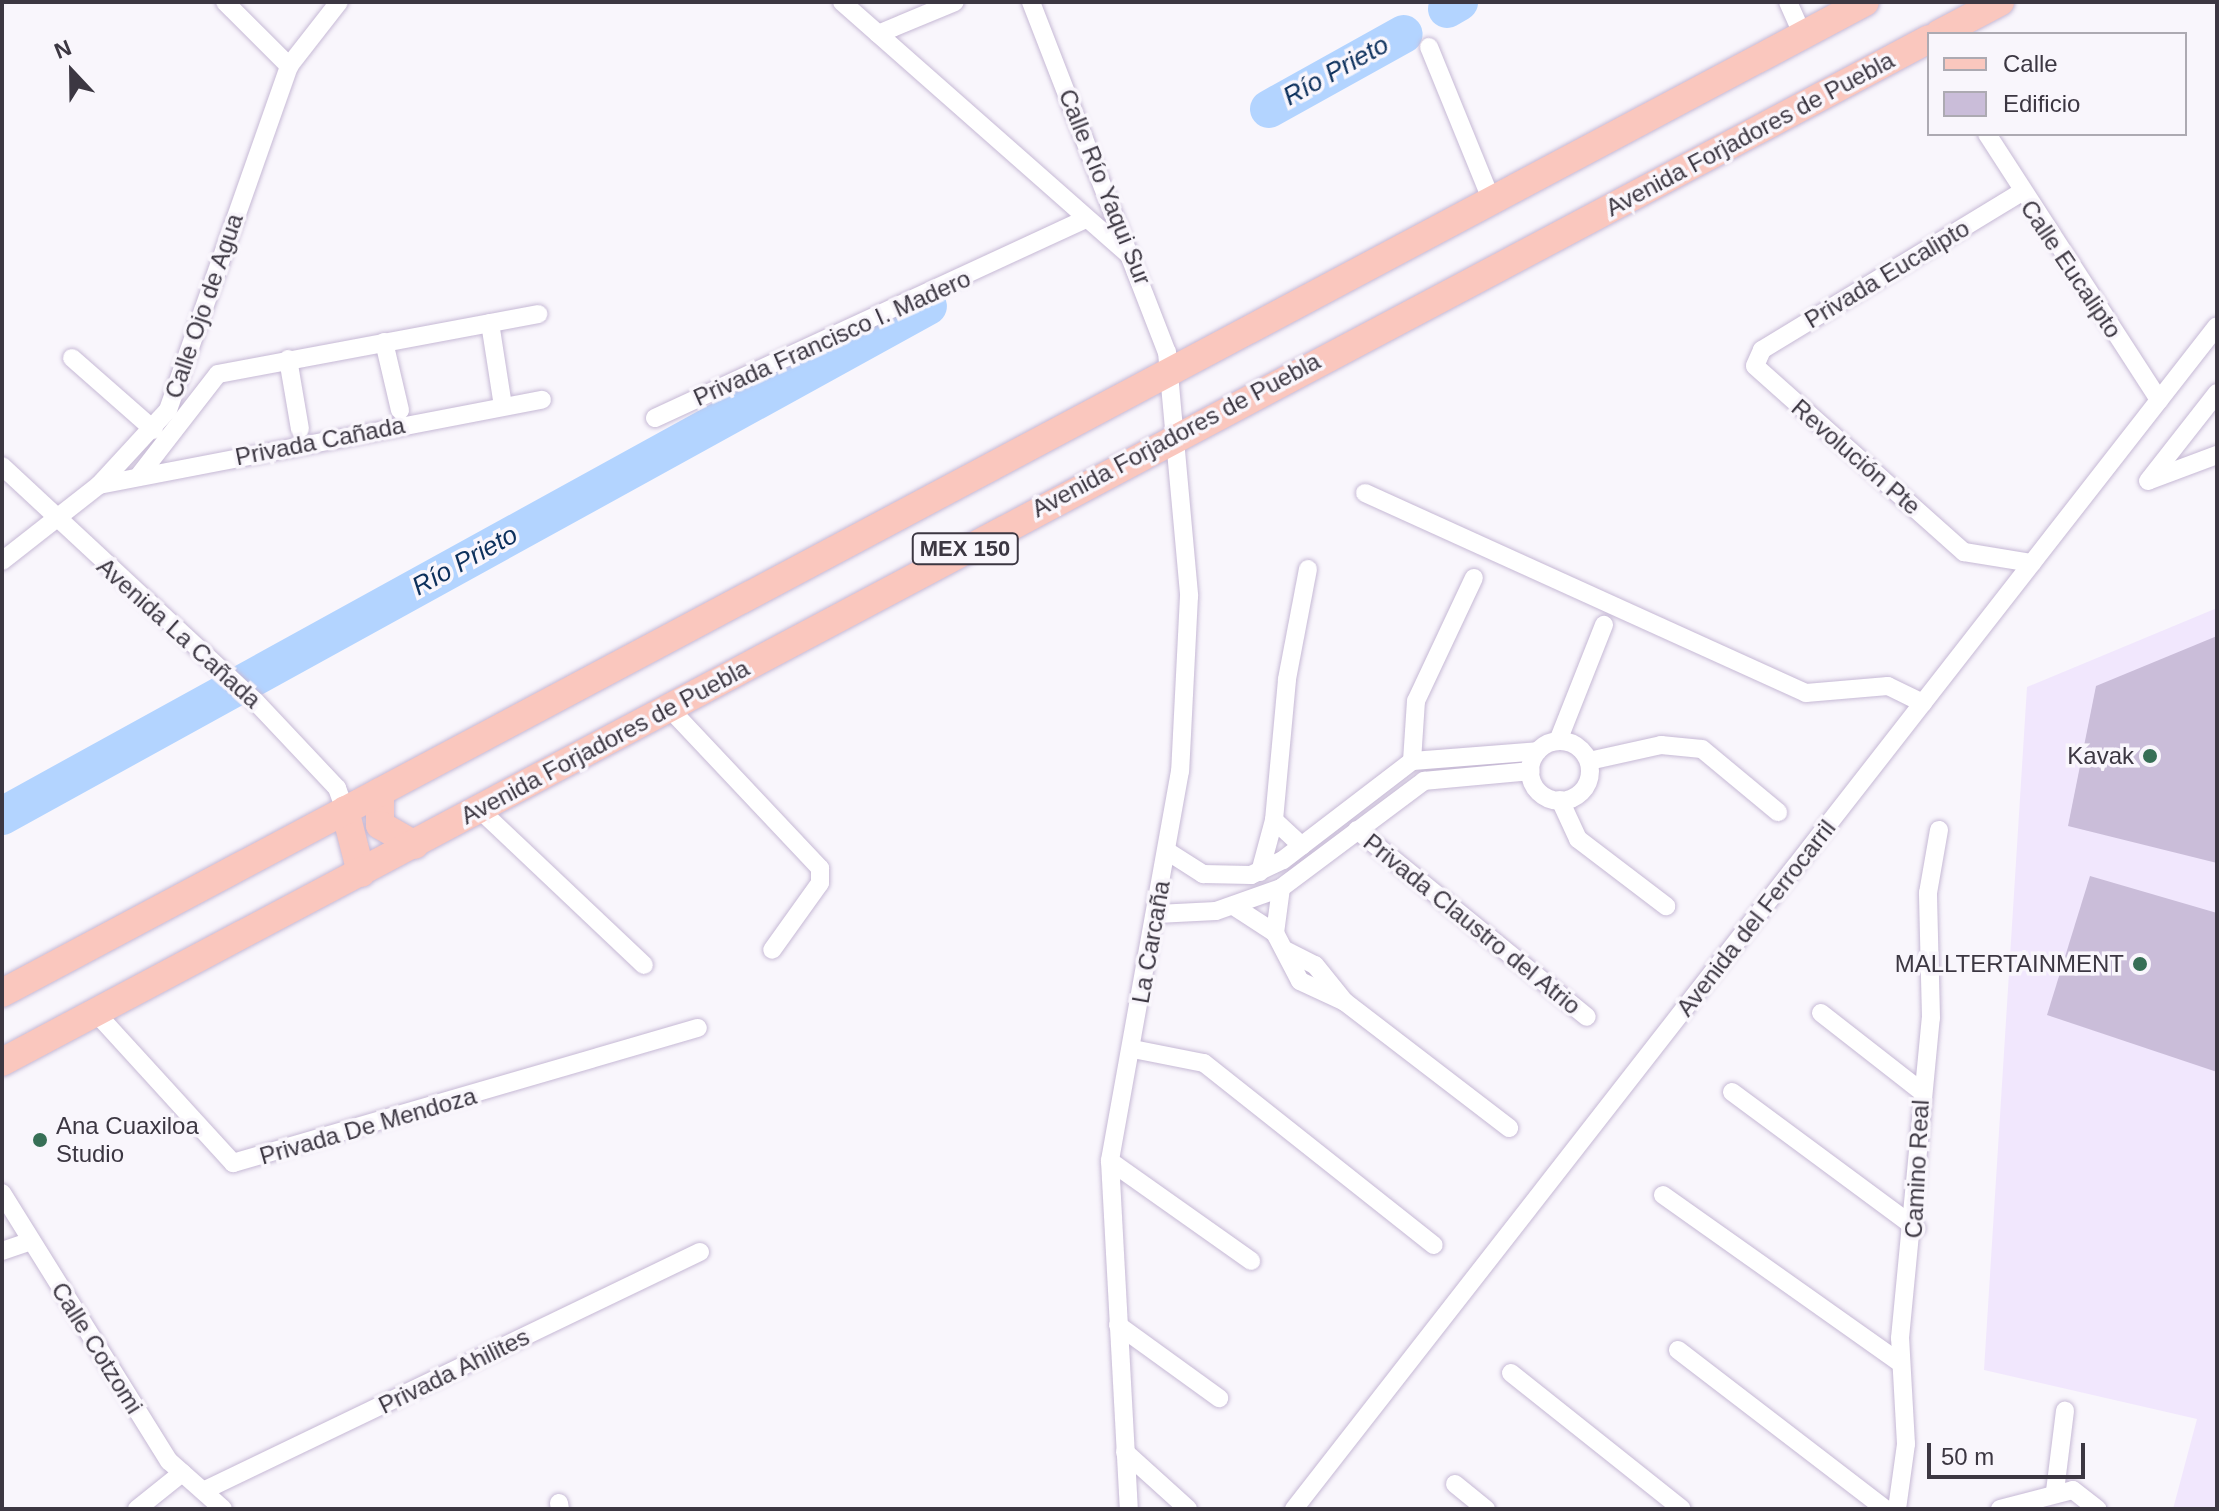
<!DOCTYPE html>
<html>
<head>
<meta charset="utf-8">
<style>
  body { margin:0 }
  #map { position:relative; width:2219px; height:1511px; overflow:hidden; background:#f9f6fc; font-family:Helvetica,sans-serif }
  div>[style] { position:absolute }
  [style*='--x'] { left:calc(var(--x)*1px); top:calc(var(--y)*1px); width:calc(var(--w)*1px); rotate:calc(var(--a)*1deg) }
  .built>* { inset:0; background:#f1e7fd }
  .river>* { height:38px; margin:-19px; padding:0 19px; transform-origin:19px; border-radius:19px; background:#b3d4ff }
  .building>* { inset:0; background:#cabdd9 }
  .roads { filter:drop-shadow(0 0 2px #c6b9d5) drop-shadow(0 0 2px #c6b9d5) }
  .minor>* { height:18px; margin:-9px; padding:0 9px; transform-origin:9px; border-radius:9px; background:#fff }
  .minor>.ring { margin:-9px; padding:0; box-sizing:content-box; background:none; border:18px solid #fff; border-radius:50% }
  .primary>* { height:28px; margin:-14px; padding:0 14px; transform-origin:14px; border-radius:14px; background:#fac7be }
  .dots>* { width:22px; height:22px; translate:-50% -50%; box-sizing:border-box; border:4px solid #f9f6fc; border-radius:50% }
  span { translate:-50% -50%; white-space:nowrap; text-align:center; line-height:1.15; -webkit-text-stroke:7px #f9f6fc; paint-order:stroke }
  .shield-label span { padding:2px 6px; background:#f9f6fc; border:2px solid; border-radius:6px; -webkit-text-stroke-width:0 }
  .shield-label { font-size:22px; color:#3c3742; font-weight:700 }
  .street-label { font-size:24px; color:#3c3742 }
  .poi-label { font-size:24px; color:#3c3742 }
  .right { translate:-100% -50%; text-align:right }
  .left { translate:0 -50%; text-align:left }
  .water-label { font-size:26px; color:#0c305c; font-style:italic }
  .frame { position:absolute; inset:0; border:4px solid #3c3742; pointer-events:none }
  .legend { position:absolute; left:1927px; top:32px; width:260px; height:104px; box-sizing:border-box; background:#f9f6fc; border:2px solid #adaab2; margin:0; padding:10px 14px; list-style:none; font-size:24px; color:#3c3742 }
  .legend li { display:flex; align-items:center; gap:16px; height:40px }
  .legend b { width:40px; border:2px solid #adaab2 }
  .north { position:absolute; left:32px; top:32px; width:80px; height:80px; -webkit-text-stroke:6px #f9f6fc; paint-order:stroke; rotate:338deg; font-size:22px; font-weight:700; line-height:32px; text-align:center; color:#3c3742 }
  .north::after { content:''; display:block; margin:auto; width:28px; height:36px; background:#3c3742; clip-path:polygon(50% 0,100% 100%,50% 72%,0 100%) }
  .scale { position:absolute; left:1927px; top:1443px; width:158px; height:36px; box-sizing:border-box; border:4px solid #3c3742; border-top:0; padding-left:10px; font-size:24px; line-height:28px; white-space:nowrap; color:#3c3742; -webkit-text-stroke:6px #f9f6fc; paint-order:stroke }
</style>
</head>
<body>
<div id="map">
  <div class="built">
    <div style="clip-path:polygon(2217px 608px,2217px 1509px,2173px 1509px,2197px 1419px,1984px 1370px,2027px 687px)"></div>
  </div>
  <div class="river">
    <div style="--x:1447;--y:9;--w:14;--a:-30"></div>
    <div style="--x:1269;--y:109;--w:154;--a:-29.1"></div>
    <div style="--x:2;--y:816;--w:1057;--a:-28.84"></div>
  </div>
  <div class="building">
    <div style="clip-path:polygon(2217px 636px,2217px 863px,2068px 826px,2096px 686px)"></div>
    <div style="clip-path:polygon(2090px 876px,2217px 913px,2217px 1072px,2047px 1015px)"></div>
  </div>
  <div class="roads">
    <div class="minor">
      <div style="--x:225;--y:2;--w:91;--a:45"></div>
      <div style="--x:842;--y:2;--w:385;--a:41.4"></div>
      <div style="--x:1031;--y:2;--w:375;--a:68.8"></div>
      <div style="--x:1167;--y:352;--w:245;--a:84.8"></div>
      <div style="--x:1189;--y:596;--w:175;--a:92.9"></div>
      <div style="--x:1180;--y:771;--w:396;--a:100.2"></div>
      <div style="--x:1110;--y:1161;--w:349;--a:86.9"></div>
      <div style="--x:1788;--y:2;--w:36;--a:66"></div>
      <div style="--x:878;--y:34;--w:83;--a:-22.6"></div>
      <div style="--x:1429;--y:47;--w:166;--a:67.8"></div>
      <div style="--x:1987;--y:134;--w:317;--a:57.1"></div>
      <div style="--x:2020;--y:193;--w:302;--a:148.7"></div>
      <div style="--x:1762;--y:350;--w:17;--a:114"></div>
      <div style="--x:1755;--y:366;--w:280;--a:41.7"></div>
      <div style="--x:1964;--y:552;--w:69;--a:9.2"></div>
      <div style="--x:490;--y:323;--w:84;--a:81.1"></div>
      <div style="--x:384;--y:342;--w:70;--a:76.8"></div>
      <div style="--x:72;--y:358;--w:109;--a:41.3"></div>
      <div style="--x:288;--y:359;--w:71;--a:80.3"></div>
      <div style="--x:655;--y:418;--w:472;--a:-24.8"></div>
      <div style="--x:2;--y:466;--w:345;--a:42.9"></div>
      <div style="--x:255;--y:701;--w:120;--a:46.7"></div>
      <div style="--x:337;--y:788;--w:23;--a:70"></div>
      <div style="--x:138;--y:477;--w:130;--a:-52.2"></div>
      <div style="--x:218;--y:374;--w:326;--a:-10.6"></div>
      <div style="--x:2150;--y:480;--w:72;--a:-20.5"></div>
      <div style="--x:2148;--y:481;--w:112;--a:-51.9"></div>
      <div style="--x:99;--y:485;--w:451;--a:-10.9"></div>
      <div style="--x:1365;--y:493;--w:484;--a:24.4"></div>
      <div style="--x:1806;--y:693;--w:82;--a:-4.9"></div>
      <div style="--x:1888;--y:686;--w:39;--a:26"></div>
      <div style="--x:2;--y:561;--w:123;--a:-38.1"></div>
      <div style="--x:99;--y:485;--w:102;--a:-47.4"></div>
      <div style="--x:168;--y:410;--w:365;--a:-70.6"></div>
      <div style="--x:289;--y:66;--w:81;--a:-52"></div>
      <div style="--x:670;--y:709;--w:219;--a:46.7"></div>
      <div style="--x:820;--y:868;--w:15;--a:90"></div>
      <div style="--x:820;--y:883;--w:82;--a:125.6"></div>
      <div style="--x:1558;--y:741;--w:125;--a:-68.4"></div>
      <div class="ring" style="left:1530px;top:741px;width:42px;height:42px"></div>
      <div style="--x:1412;--y:761;--w:60;--a:-86.2"></div>
      <div style="--x:1416;--y:701;--w:136;--a:-64.8"></div>
      <div style="--x:1589;--y:761;--w:74;--a:-12.5"></div>
      <div style="--x:1661;--y:745;--w:41;--a:5.6"></div>
      <div style="--x:1702;--y:749;--w:99;--a:39.7"></div>
      <div style="--x:1560;--y:800;--w:43;--a:65.2"></div>
      <div style="--x:1578;--y:839;--w:111;--a:37.3"></div>
      <div style="--x:479;--y:809;--w:227;--a:43.4"></div>
      <div style="--x:1274;--y:820;--w:38;--a:43"></div>
      <div style="--x:1357;--y:830;--w:296;--a:39.1"></div>
      <div style="--x:1167;--y:851;--w:43;--a:32.6"></div>
      <div style="--x:1203;--y:874;--w:48;--a:1.2"></div>
      <div style="--x:1251;--y:875;--w:35;--a:-25"></div>
      <div style="--x:1283;--y:860;--w:163;--a:-37.5"></div>
      <div style="--x:1412;--y:761;--w:126;--a:-4.5"></div>
      <div style="--x:1260;--y:872;--w:54;--a:-74.9"></div>
      <div style="--x:1274;--y:820;--w:142;--a:-84.7"></div>
      <div style="--x:1287;--y:679;--w:112;--a:-79.2"></div>
      <div style="--x:1235;--y:907;--w:48;--a:33"></div>
      <div style="--x:1275;--y:933;--w:54;--a:62.5"></div>
      <div style="--x:1300;--y:981;--w:50;--a:25"></div>
      <div style="--x:1157;--y:914;--w:59;--a:-2.9"></div>
      <div style="--x:1216;--y:911;--w:69;--a:-19.5"></div>
      <div style="--x:1281;--y:888;--w:179;--a:-36.8"></div>
      <div style="--x:1424;--y:781;--w:107;--a:-5.3"></div>
      <div style="--x:1275;--y:933;--w:45;--a:-82.4"></div>
      <div style="--x:1287;--y:951;--w:31;--a:27"></div>
      <div style="--x:1315;--y:965;--w:48;--a:51"></div>
      <div style="--x:1345;--y:1002;--w:207;--a:37.5"></div>
      <div style="--x:1821;--y:1013;--w:127;--a:38"></div>
      <div style="--x:97;--y:1014;--w:202;--a:47.6"></div>
      <div style="--x:233;--y:1163;--w:484;--a:-16.2"></div>
      <div style="--x:1133;--y:1049;--w:72;--a:11.2"></div>
      <div style="--x:1204;--y:1063;--w:293;--a:38.4"></div>
      <div style="--x:1732;--y:1092;--w:229;--a:36.5"></div>
      <div style="--x:1110;--y:1161;--w:173;--a:35.3"></div>
      <div style="--x:2;--y:1193;--w:316;--a:58.1"></div>
      <div style="--x:169;--y:1461;--w:72;--a:41.6"></div>
      <div style="--x:1663;--y:1195;--w:291;--a:35.3"></div>
      <div style="--x:2;--y:1251;--w:31;--a:-19"></div>
      <div style="--x:1118;--y:1325;--w:125;--a:35.9"></div>
      <div style="--x:1678;--y:1350;--w:261;--a:37.5"></div>
      <div style="--x:1511;--y:1373;--w:218;--a:38.5"></div>
      <div style="--x:1125;--y:1452;--w:85;--a:42.1"></div>
      <div style="--x:1455;--y:1484;--w:40;--a:39"></div>
      <div style="--x:207;--y:1489;--w:547;--a:-25.68"></div>
      <div style="--x:2055;--y:1491;--w:81;--a:-82.9"></div>
      <div style="--x:559;--y:1503;--w:6;--a:81"></div>
      <div style="--x:137;--y:1509;--w:58;--a:-38.7"></div>
      <div style="--x:1294;--y:1509;--w:1500;--a:-52.04"></div>
      <div style="--x:1897;--y:1509;--w:66;--a:-82.1"></div>
      <div style="--x:1906;--y:1444;--w:106;--a:-93.2"></div>
      <div style="--x:1900;--y:1338;--w:321;--a:-84.5"></div>
      <div style="--x:1931;--y:1018;--w:125;--a:-91.4"></div>
      <div style="--x:1928;--y:893;--w:64;--a:-80.1"></div>
      <div style="--x:2000;--y:1509;--w:75;--a:-14.6"></div>
      <div style="--x:2073;--y:1490;--w:31;--a:38"></div>
    </div>
    <div class="primary">
      <div style="--x:1939;--y:34;--w:69;--a:-27.7"></div>
      <div style="--x:380;--y:792;--w:33;--a:90"></div>
      <div style="--x:380;--y:825;--w:40;--a:29.7"></div>
      <div style="--x:345;--y:810;--w:65;--a:75.7"></div>
      <div style="--x:2;--y:993;--w:2110;--a:-28.01"></div>
      <div style="--x:2;--y:1062;--w:2182;--a:-27.96"></div>
    </div>
  </div>
  <div class="dots">
    <div style="left:2150px;top:756px;background:#376f56"></div>
    <div style="left:2140px;top:964px;background:#376f56"></div>
    <div style="left:40px;top:1140px;background:#376f56"></div>
  </div>
  <div class="shield-label">
    <span style="left:965px;top:549px">MEX 150</span>
  </div>
  <div class="street-label">
    <span style="left:1750px;top:134px;rotate:-28deg">Avenida Forjadores de Puebla</span>
    <span style="left:1105px;top:187px;rotate:68deg">Calle Río Yaqui Sur</span>
    <span style="left:2071px;top:269px;rotate:56deg">Calle Eucalipto</span>
    <span style="left:1887px;top:274px;rotate:-31deg">Privada Eucalipto</span>
    <span style="left:204px;top:306px;rotate:-71deg">Calle Ojo de Agua</span>
    <span style="left:832px;top:338px;rotate:-24deg">Privada Francisco I. Madero</span>
    <span style="left:1176px;top:435px;rotate:-28deg">Avenida Forjadores de Puebla</span>
    <span style="left:320px;top:441px;rotate:-11deg">Privada Cañada</span>
    <span style="left:1856px;top:457px;rotate:41deg">Revolución Pte</span>
    <span style="left:179px;top:633px;rotate:42deg">Avenida La Cañada</span>
    <span style="left:605px;top:742px;rotate:-28deg">Avenida Forjadores de Puebla</span>
    <span style="left:1756px;top:918px;rotate:-52deg">Avenida del Ferrocarril</span>
    <span style="left:1472px;top:924px;rotate:39deg">Privada Claustro del Atrio</span>
    <span style="left:1151px;top:942px;rotate:-80deg">La Carcaña</span>
    <span style="left:368px;top:1126px;rotate:-16deg">Privada De Mendoza</span>
    <span style="left:1917px;top:1169px;rotate:-87deg">Camino Real</span>
    <span style="left:97px;top:1348px;rotate:58deg">Calle Cotzomi</span>
    <span style="left:454px;top:1371px;rotate:-26deg">Privada Ahilites</span>
  </div>
  <div class="poi-label">
    <span class="right" style="left:2134px;top:756px">Kavak</span>
    <span class="right" style="left:2124px;top:964px">MALLTERTAINMENT</span>
    <span class="left" style="left:56px;top:1140px">Ana Cuaxiloa<br>Studio</span>
  </div>
  <div class="water-label">
    <span style="left:1336px;top:71px;rotate:-29deg">Río Prieto</span>
    <span style="left:465px;top:561px;rotate:-29deg">Río Prieto</span>
  </div>
  <div class="frame"></div>
  <ul class="legend">
  <li><b style="height:10px;background:#fac7be"></b>Calle</li>
  <li><b style="height:22px;background:#cabdd9"></b>Edificio</li>
  </ul>
  <div class="north">N</div>
  <div class="scale">50 m</div>
</div>
</body>
</html>
